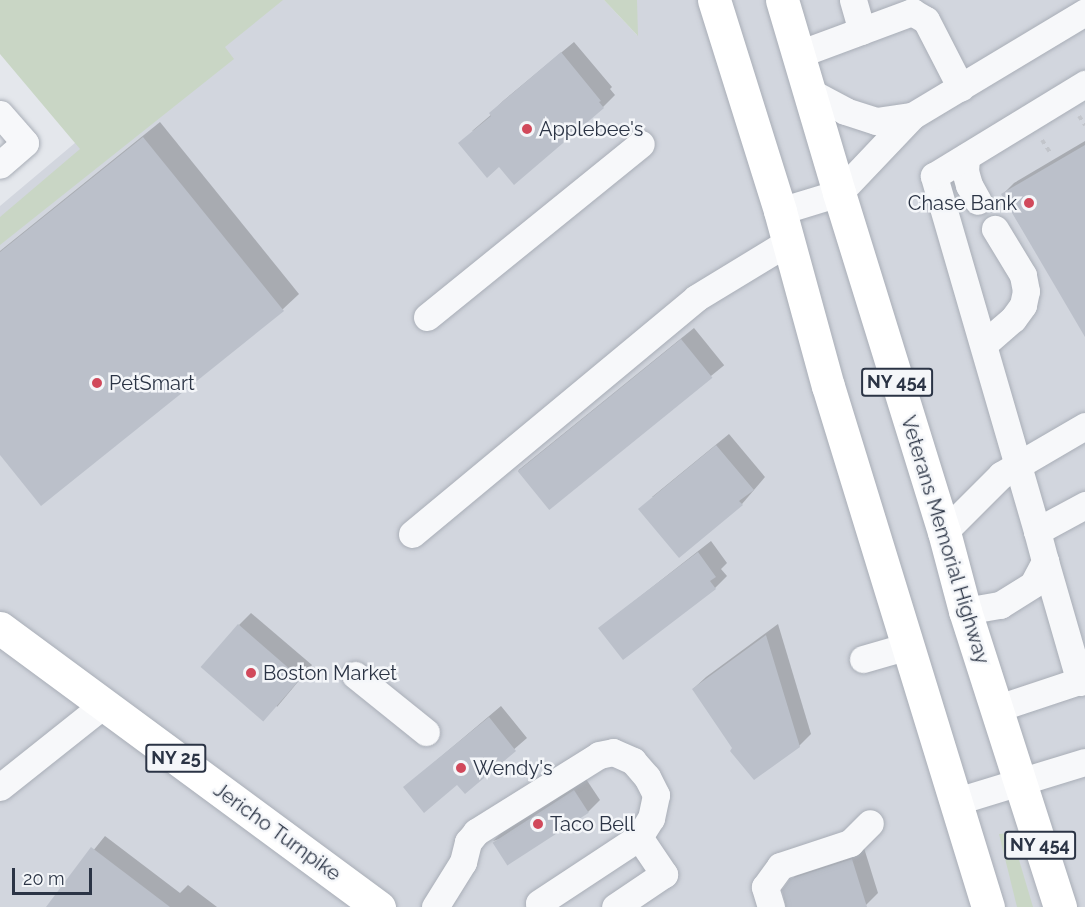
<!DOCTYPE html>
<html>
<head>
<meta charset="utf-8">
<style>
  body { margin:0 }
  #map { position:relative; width:1085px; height:907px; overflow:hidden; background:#e4e7ec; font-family:Raleway,sans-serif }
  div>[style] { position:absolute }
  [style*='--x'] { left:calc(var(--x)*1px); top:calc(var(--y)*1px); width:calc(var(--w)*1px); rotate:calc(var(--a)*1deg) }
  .built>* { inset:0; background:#d2d6de }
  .green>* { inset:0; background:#c9d6c5 }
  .shadow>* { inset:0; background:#0003; transform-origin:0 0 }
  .building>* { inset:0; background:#bbc0ca; transform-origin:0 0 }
  .path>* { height:4px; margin-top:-2px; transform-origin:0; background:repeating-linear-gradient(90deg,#c2c5cb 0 4.5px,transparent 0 9px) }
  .roads { filter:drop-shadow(0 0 2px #a9aeb7) drop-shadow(0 0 2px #a9aeb7) }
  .minor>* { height:27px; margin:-13.5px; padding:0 13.5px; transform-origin:13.5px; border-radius:13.5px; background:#f7f8fa }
  .major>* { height:33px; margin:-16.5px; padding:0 16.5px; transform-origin:16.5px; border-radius:16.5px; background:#fff }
  .dots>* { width:16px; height:16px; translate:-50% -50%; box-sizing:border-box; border:3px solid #f4f6f9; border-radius:50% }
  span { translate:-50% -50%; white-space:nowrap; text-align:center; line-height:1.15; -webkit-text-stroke:5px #f4f6f9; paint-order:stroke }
  .shield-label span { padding:2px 4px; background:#f4f6f9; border:2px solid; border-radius:4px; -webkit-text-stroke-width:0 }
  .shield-label { font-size:18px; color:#2b3445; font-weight:700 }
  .poi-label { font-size:20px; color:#2b3445 }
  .left { translate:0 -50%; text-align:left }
  .right { translate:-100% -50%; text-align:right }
  .street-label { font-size:20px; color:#2b3445 }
  .scale { position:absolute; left:12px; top:868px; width:80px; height:27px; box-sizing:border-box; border:3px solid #2b3445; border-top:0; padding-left:8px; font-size:18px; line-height:21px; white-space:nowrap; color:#2b3445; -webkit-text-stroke:4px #f4f6f9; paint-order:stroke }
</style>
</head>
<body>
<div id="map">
  <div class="built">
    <div style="clip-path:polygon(245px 0,604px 0,637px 35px,637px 0,1085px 0,1085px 907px,0 907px,0 206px)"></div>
  </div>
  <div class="green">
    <div style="clip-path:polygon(0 0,283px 0,225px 47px,234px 59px,0 245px,0 217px,80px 149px,0 54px)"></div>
    <div style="clip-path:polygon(604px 0,637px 0,638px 36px)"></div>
    <div style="clip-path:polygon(1011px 833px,1033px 907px,1017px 907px,999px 834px)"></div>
  </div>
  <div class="shadow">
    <div style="clip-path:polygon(574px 42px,612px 87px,610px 89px,615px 95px,603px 107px,472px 131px,492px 114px,491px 113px,503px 101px)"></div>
    <div style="clip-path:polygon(160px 122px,299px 294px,283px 309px,42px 504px,0 453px,0 251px)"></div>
    <div style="clip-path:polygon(1085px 141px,1085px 334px,1002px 195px,1014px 183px)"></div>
    <div style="left:694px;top:328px;width:48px;height:226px;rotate:51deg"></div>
    <div style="clip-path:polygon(729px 434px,765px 477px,742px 504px,652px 497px)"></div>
    <div style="clip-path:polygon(711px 541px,727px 563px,721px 569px,727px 576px,715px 588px,600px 628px)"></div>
    <div style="clip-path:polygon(251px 613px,312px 665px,277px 707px,239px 625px)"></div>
    <div style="clip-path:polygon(778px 624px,811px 734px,799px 746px,734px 748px,693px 689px,706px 677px)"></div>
    <div style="clip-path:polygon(501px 706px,527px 738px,465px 792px,457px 783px,405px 787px)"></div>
    <div style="clip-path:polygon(586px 779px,600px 800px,588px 812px,493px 841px,505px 829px)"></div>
    <div style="clip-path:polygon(105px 836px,180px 893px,188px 885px,217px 907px,48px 907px)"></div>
    <div style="clip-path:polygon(864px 848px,878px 893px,866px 905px,788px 907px,791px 880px,804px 868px)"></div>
  </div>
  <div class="building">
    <div style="clip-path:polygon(561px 52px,601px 101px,599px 102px,604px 108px,514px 185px,499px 167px,487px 178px,458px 143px,491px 116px,489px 113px)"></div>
    <div style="clip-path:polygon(143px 137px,284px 311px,41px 506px,0 455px,0 252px)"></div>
    <div style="clip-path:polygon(1085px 145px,1085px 337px,1001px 194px)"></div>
    <div style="left:681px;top:339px;width:50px;height:210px;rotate:51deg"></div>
    <div style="clip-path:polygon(716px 445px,754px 490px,739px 501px,743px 505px,679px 558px,638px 509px)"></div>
    <div style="clip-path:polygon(698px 552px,716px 577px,710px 581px,716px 589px,623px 660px,598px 628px)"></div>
    <div style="left:238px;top:624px;width:83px;height:57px;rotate:41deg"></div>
    <div style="clip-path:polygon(766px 635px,800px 747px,754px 780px,730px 751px,732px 748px,692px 689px)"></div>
    <div style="clip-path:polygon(489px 717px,516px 751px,465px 794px,457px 785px,424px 813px,403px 787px)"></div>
    <div style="left:574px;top:790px;width:27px;height:97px;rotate:57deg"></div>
    <div style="clip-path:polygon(91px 847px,170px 907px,46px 907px)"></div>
    <div style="clip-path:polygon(852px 859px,867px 907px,786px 907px,782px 890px,790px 879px)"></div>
  </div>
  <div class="path">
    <div style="--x:1079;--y:116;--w:11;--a:56"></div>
    <div style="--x:1042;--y:140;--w:17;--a:57"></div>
  </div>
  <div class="roads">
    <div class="minor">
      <div style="--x:853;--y:0;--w:32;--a:74"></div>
      <div style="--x:799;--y:54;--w:121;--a:-20.4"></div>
      <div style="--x:912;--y:12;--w:16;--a:30"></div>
      <div style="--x:926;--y:20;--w:76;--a:62.8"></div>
      <div style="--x:810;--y:92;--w:40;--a:28"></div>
      <div style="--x:845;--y:111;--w:33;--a:18"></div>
      <div style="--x:876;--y:121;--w:36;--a:-8"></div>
      <div style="--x:0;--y:114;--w:38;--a:49"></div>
      <div style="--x:25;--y:143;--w:33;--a:139"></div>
      <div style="--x:966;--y:157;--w:14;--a:94"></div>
      <div style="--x:965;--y:171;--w:15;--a:74"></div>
      <div style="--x:969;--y:185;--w:18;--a:61"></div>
      <div style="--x:780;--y:211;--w:62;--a:-17"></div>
      <div style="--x:839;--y:193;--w:106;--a:-46.5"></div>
      <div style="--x:912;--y:116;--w:202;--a:-31"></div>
      <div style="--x:427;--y:317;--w:275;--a:-39"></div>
      <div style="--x:984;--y:344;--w:38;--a:-41"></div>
      <div style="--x:1013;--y:319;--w:17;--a:-54"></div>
      <div style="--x:1023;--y:305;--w:14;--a:-78"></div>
      <div style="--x:1026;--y:291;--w:16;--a:-101"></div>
      <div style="--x:1023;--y:275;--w:54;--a:-121.3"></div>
      <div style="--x:1037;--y:531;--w:370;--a:-106.2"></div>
      <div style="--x:934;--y:176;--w:177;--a:-31.4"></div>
      <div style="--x:944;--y:532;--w:81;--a:-45"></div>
      <div style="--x:1001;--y:475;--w:97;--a:-30.3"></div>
      <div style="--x:412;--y:534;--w:369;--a:-39.7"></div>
      <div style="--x:696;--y:298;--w:108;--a:-31.3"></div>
      <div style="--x:1045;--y:561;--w:126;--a:73.9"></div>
      <div style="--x:965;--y:611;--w:36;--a:-10"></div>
      <div style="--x:1000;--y:605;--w:39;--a:-32"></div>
      <div style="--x:1033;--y:584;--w:26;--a:-62"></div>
      <div style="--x:1045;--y:561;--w:31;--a:-105"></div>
      <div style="--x:1037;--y:531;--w:55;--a:-28.4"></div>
      <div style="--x:863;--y:659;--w:47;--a:-16.1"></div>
      <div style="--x:355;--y:675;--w:91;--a:38.8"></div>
      <div style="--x:995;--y:709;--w:95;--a:-18.4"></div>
      <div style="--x:0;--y:787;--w:132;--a:-38.5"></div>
      <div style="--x:954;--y:802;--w:137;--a:-17"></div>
      <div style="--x:435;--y:907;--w:53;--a:-58.1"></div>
      <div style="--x:463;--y:862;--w:21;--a:-76"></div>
      <div style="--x:468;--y:842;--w:13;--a:-51"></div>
      <div style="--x:476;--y:832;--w:145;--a:-32"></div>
      <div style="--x:599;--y:755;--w:14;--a:-12"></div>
      <div style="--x:613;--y:752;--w:22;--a:24"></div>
      <div style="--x:633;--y:761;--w:21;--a:49"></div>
      <div style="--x:647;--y:777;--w:20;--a:63"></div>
      <div style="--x:656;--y:795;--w:24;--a:102"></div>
      <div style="--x:651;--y:818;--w:22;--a:122"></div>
      <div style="--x:541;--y:907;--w:4;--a:-117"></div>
      <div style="--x:539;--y:903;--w:120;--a:-33.4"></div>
      <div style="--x:639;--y:837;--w:45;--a:56"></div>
      <div style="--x:664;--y:874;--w:59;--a:146"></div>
      <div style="--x:771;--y:907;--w:21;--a:-107"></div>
      <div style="--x:765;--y:887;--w:26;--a:-54"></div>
      <div style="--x:780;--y:866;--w:74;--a:-18.2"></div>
      <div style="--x:850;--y:843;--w:28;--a:-45"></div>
    </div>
    <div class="major">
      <div style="--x:714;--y:0;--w:221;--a:72.6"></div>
      <div style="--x:780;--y:211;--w:181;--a:74.7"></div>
      <div style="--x:828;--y:386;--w:545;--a:72.93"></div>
      <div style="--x:782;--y:0;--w:201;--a:73.5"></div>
      <div style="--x:839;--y:193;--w:355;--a:72.8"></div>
      <div style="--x:944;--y:532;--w:82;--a:75.1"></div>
      <div style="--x:965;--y:611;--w:311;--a:72.2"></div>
      <div style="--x:0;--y:628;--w:471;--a:36.4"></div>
    </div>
  </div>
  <div class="dots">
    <div style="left:527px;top:129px;background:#d1495b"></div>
    <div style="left:1029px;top:203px;background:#d1495b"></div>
    <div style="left:97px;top:383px;background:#d1495b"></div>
    <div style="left:251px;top:673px;background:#d1495b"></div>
    <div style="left:461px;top:768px;background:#d1495b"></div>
    <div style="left:538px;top:824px;background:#d1495b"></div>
  </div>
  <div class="shield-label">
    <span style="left:897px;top:382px">NY 454</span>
    <span style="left:176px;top:758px">NY 25</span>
    <span style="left:1040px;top:845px">NY 454</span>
  </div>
  <div class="poi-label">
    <span class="left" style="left:539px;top:129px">Applebee's</span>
    <span class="right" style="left:1017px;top:203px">Chase Bank</span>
    <span class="left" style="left:109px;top:383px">PetSmart</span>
    <span class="left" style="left:263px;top:673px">Boston Market</span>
    <span class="left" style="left:473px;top:768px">Wendy's</span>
    <span class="left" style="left:550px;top:824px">Taco Bell</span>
  </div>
  <div class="street-label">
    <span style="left:945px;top:540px;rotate:73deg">Veterans Memorial Highway</span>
    <span style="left:277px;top:832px;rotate:36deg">Jericho Turnpike</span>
  </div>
  <div class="scale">20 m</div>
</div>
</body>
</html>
